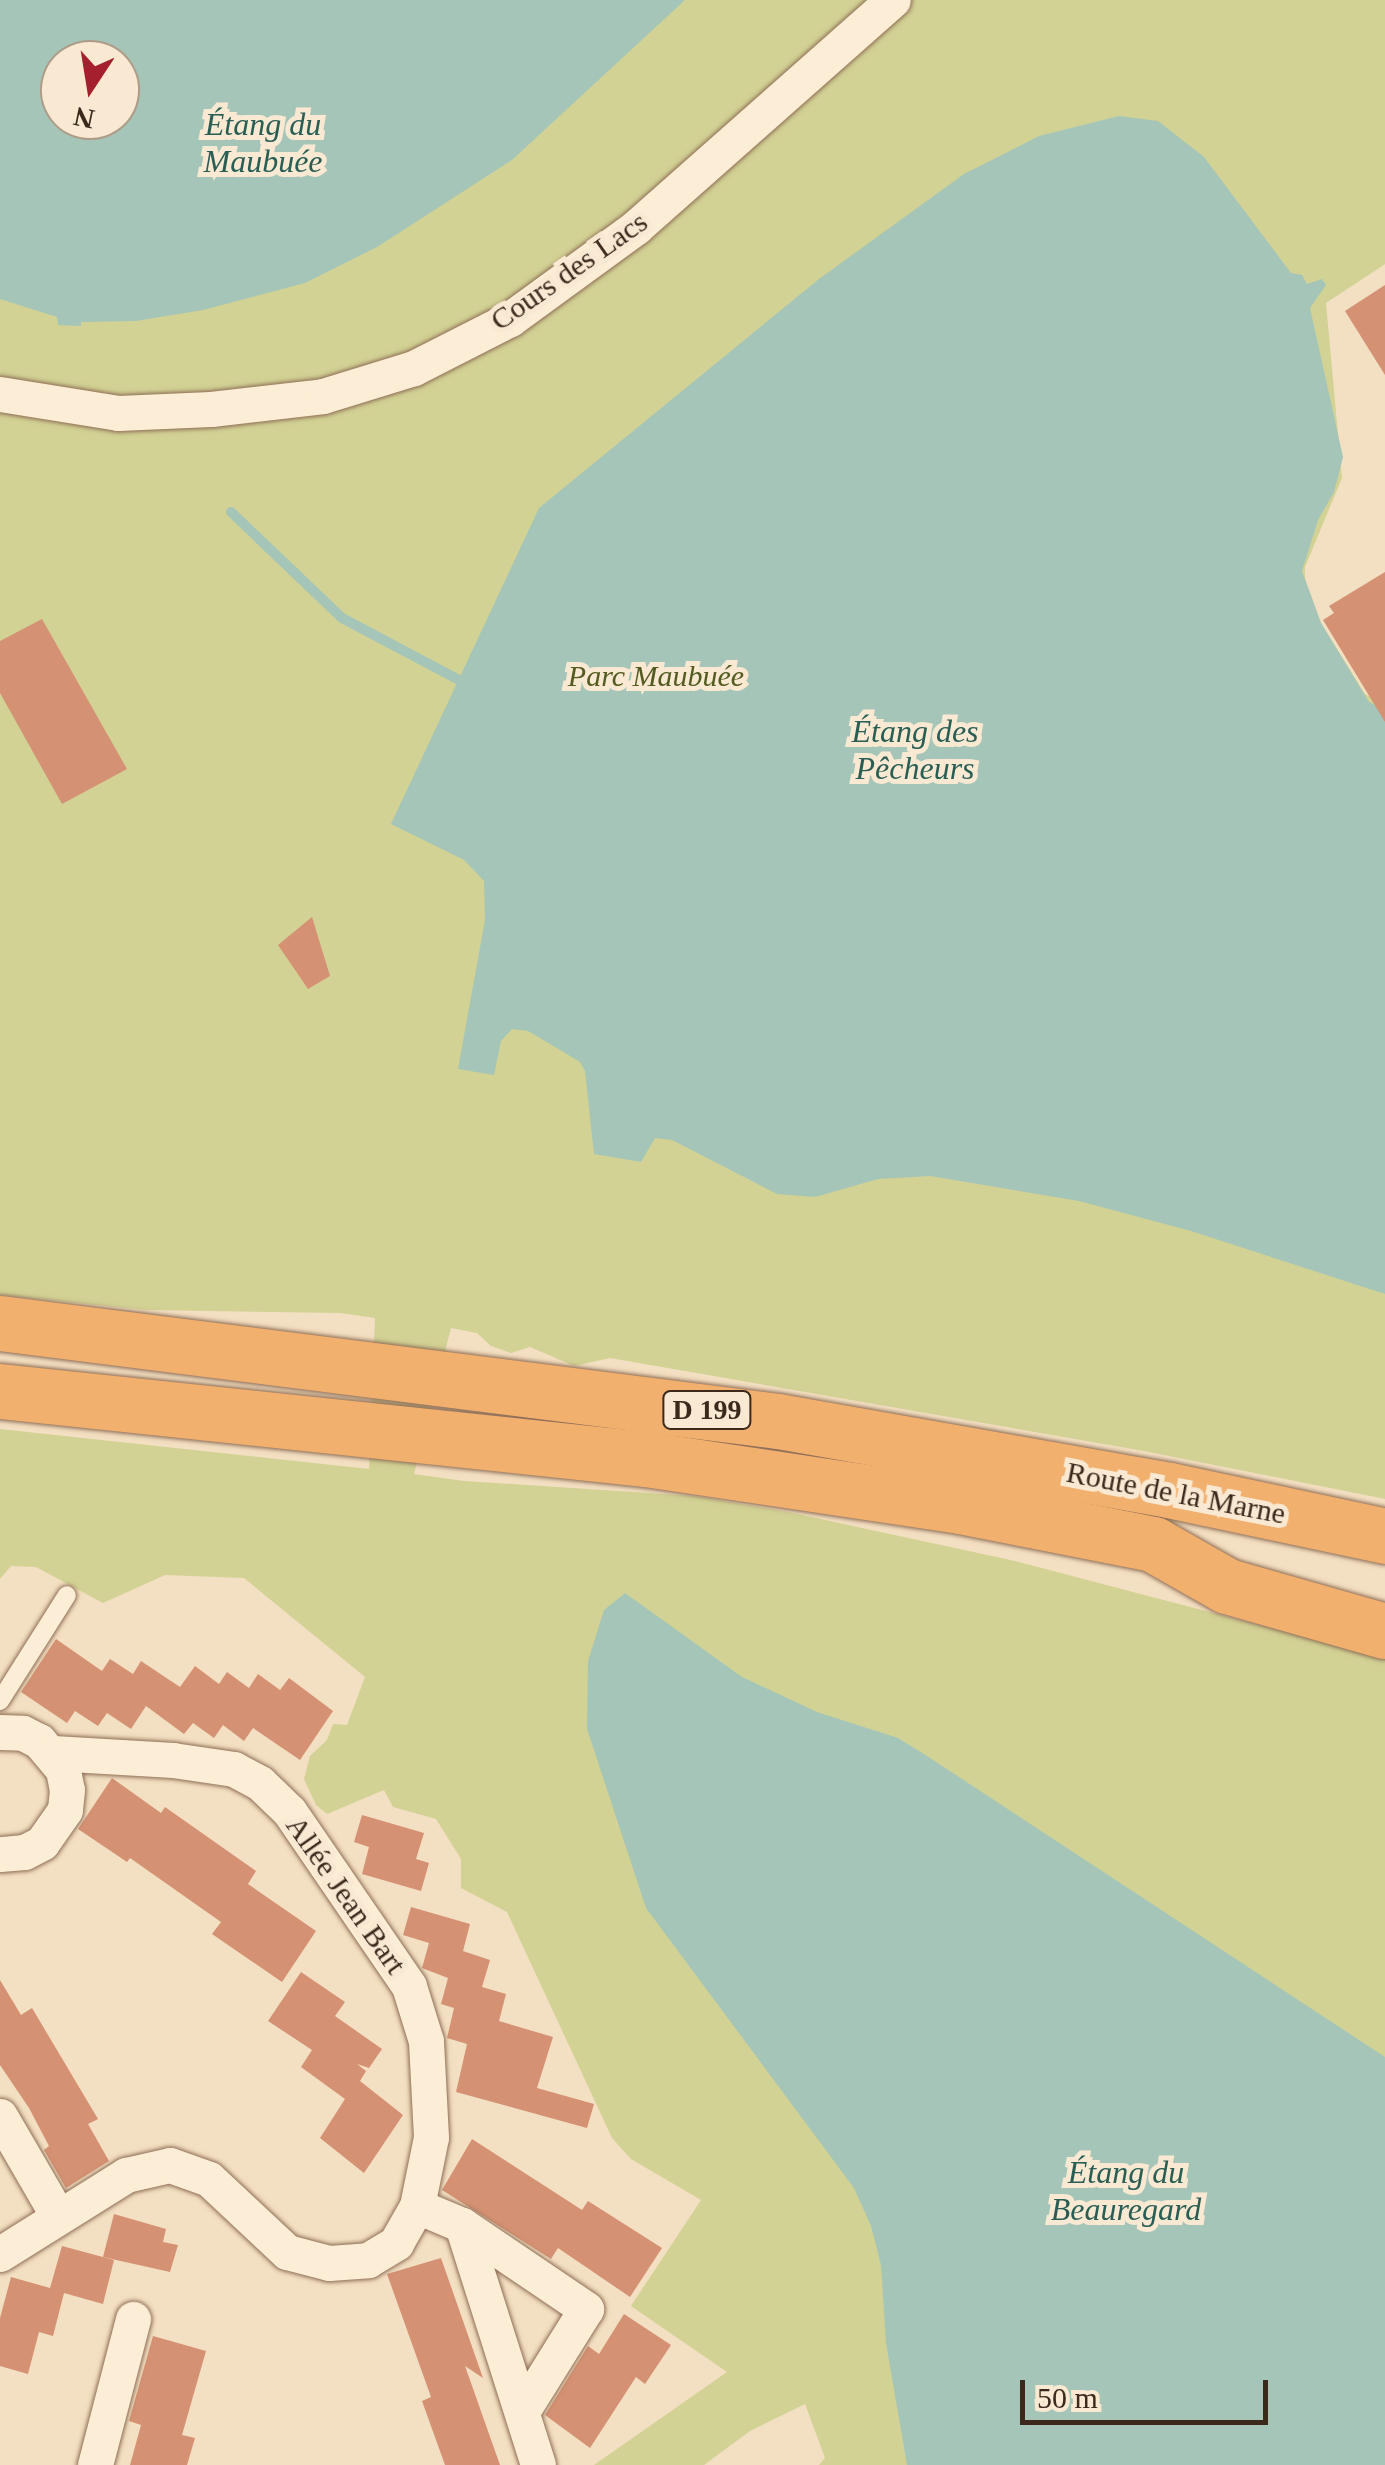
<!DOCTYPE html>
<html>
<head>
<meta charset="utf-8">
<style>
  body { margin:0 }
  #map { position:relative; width:1385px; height:2465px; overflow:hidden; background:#f3dfc1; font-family:"Times New Roman",serif }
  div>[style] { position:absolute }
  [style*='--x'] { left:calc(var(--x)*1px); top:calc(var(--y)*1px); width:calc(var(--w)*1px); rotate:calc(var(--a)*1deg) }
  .green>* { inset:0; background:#d2d294 }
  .water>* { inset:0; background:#a4c5b8 }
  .stream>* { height:10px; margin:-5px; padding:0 5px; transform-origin:5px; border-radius:5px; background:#a4c5b8 }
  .building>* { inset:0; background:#d59173 }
  .roads { filter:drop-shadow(0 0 2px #8f6e56) drop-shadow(0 0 2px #8f6e56) }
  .service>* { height:18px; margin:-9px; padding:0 9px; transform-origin:9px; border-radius:9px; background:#fcedd6 }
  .minor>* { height:35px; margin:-17.5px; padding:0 17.5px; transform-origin:17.5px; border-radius:17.5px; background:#fcedd6 }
  .trunk>* { height:55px; margin:-27.5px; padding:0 27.5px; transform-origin:27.5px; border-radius:27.5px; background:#f2b06f }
  span { translate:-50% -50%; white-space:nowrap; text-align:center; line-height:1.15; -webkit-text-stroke:10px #f9e9d2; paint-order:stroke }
  .shield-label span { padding:2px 8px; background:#f9e9d2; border:2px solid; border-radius:8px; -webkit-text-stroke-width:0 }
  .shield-label { font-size:28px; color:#3d281c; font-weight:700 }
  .street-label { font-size:30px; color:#3d281c }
  .park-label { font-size:30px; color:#535b21; font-style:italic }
  .water-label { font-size:32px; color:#2a5e55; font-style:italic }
  .north { position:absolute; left:40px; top:40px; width:100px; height:100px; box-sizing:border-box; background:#f9e9d2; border:2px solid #ae9c89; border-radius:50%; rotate:192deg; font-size:28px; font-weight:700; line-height:40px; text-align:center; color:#3d281c }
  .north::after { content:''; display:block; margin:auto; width:35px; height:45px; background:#a4202f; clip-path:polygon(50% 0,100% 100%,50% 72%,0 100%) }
  .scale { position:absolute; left:1020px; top:2380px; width:248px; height:45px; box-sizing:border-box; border:5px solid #3d281c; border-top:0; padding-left:12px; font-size:30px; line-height:35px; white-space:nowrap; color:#3d281c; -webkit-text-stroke:8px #f9e9d2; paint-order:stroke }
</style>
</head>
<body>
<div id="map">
  <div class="green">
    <div style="clip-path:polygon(evenodd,0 0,1385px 0,1385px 264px,1326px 303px,1342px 478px,1305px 567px,1305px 579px,1321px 623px,1365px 694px,1385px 705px,1385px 1499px,1144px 1451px,610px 1358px,574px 1366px,530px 1347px,511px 1353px,491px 1346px,477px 1333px,451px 1328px,414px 1474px,464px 1481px,694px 1496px,788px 1512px,1015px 1561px,1385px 1658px,1385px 2465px,819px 2465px,825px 2458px,805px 2404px,750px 2431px,704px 2465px,594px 2465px,727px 2372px,631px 2306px,701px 2200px,631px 2159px,612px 2138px,507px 1912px,461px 1888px,461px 1859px,436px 1819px,393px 1807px,384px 1790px,327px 1814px,316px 1805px,304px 1779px,310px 1756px,327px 1740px,333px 1724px,347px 1725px,365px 1677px,244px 1578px,165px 1575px,103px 1603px,36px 1567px,11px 1566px,0 1579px,0 1429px,369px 1469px,375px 1318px,341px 1313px,146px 1310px,0 1295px,0 0,60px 60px,120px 60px,120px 120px,60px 120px,60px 60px)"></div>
  </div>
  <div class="water">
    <div style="clip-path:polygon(evenodd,0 0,685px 0,512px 160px,377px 247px,305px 283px,203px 310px,136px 321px,81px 322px,81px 326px,58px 325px,57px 317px,0 299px,0 0,120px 60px,120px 120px,60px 120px,60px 60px,120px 60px)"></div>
    <div style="clip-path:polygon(1119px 116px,1158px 121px,1204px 157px,1291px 273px,1302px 275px,1307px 284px,1322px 279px,1326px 285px,1310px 308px,1343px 457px,1334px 492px,1318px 520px,1302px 571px,1321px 623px,1369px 702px,1385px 710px,1385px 1294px,1191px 1231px,1079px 1201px,930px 1176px,878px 1179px,815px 1197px,777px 1194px,672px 1140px,655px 1138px,641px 1162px,594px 1154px,585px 1071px,580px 1062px,560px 1050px,528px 1031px,512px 1029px,501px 1041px,494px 1075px,458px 1069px,485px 920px,484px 881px,464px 860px,391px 824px,539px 508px,819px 279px,964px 174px,1039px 136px)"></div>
    <div style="clip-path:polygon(625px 1593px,742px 1677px,817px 1712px,898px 1738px,927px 1756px,1385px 2057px,1385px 2465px,907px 2465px,886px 2343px,881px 2265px,871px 2226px,854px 2188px,646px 1908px,587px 1729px,588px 1661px,604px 1610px)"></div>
  </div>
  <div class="stream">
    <div style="--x:231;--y:512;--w:153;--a:43.7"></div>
    <div style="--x:342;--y:618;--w:130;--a:27.9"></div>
  </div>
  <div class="building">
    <div style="clip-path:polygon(1385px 285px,1385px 375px,1345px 311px)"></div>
    <div style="clip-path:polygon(1385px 572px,1385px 722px,1323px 620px,1334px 613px,1329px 606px)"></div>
    <div style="clip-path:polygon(42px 619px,127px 769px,62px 804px,0 693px,0 641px)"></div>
    <div style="clip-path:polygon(312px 917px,330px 976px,308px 989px,278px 945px)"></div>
    <div style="clip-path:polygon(56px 1639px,102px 1671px,110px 1659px,133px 1674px,141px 1661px,180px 1687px,195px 1666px,219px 1684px,227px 1672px,249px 1688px,258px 1674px,280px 1690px,289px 1678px,333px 1711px,300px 1760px,253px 1728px,244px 1741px,223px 1725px,214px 1738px,193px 1723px,184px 1734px,146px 1706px,131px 1729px,107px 1713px,98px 1726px,75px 1711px,67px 1723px,21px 1692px)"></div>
    <div style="clip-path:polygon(112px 1778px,161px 1813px,165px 1807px,256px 1871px,248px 1884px,316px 1931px,282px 1982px,212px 1934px,221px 1922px,130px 1858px,127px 1862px,78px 1829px)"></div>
    <div style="clip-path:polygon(362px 1815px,424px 1833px,416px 1859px,429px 1863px,421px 1891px,362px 1874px,369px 1847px,354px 1842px)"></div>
    <div style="clip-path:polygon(411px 1907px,470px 1924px,463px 1951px,490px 1960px,482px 1987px,506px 1994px,499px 2021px,553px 2037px,537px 2088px,594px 2104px,587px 2128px,456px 2092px,467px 2044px,447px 2038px,454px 2008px,441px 2004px,448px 1978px,422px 1968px,429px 1943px,403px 1935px)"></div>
    <div style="clip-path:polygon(301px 1972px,345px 2002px,335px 2016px,382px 2049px,369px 2068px,357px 2064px,366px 2071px,360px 2081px,403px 2115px,364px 2173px,320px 2138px,345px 2099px,301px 2067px,312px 2050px,268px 2021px)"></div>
    <div style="clip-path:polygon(0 1980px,21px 2015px,32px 2008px,98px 2119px,88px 2124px,109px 2161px,66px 2188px,44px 2150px,49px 2146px,29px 2108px,0 2065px)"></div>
    <div style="clip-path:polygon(472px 2139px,582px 2210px,588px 2201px,662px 2248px,630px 2297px,558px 2248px,551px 2259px,442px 2190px)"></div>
    <div style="clip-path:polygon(114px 2214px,166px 2229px,163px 2242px,178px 2245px,170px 2272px,103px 2257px)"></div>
    <div style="clip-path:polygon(62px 2246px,114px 2260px,103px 2304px,64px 2293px,53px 2336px,39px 2332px,28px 2374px,0 2366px,0 2318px,11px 2277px,50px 2288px)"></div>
    <div style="clip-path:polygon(441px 2258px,483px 2378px,465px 2366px,500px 2465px,445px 2465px,422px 2401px,431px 2397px,387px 2274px)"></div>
    <div style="clip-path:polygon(624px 2314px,671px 2345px,645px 2384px,636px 2377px,590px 2448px,545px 2415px,588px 2346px,599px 2354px)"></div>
    <div style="clip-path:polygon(153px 2336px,206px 2351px,182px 2435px,195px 2438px,187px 2465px,130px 2465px,141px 2425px,129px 2421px)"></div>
  </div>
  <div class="roads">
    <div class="service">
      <div style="--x:0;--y:1701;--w:125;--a:-57.7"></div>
    </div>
    <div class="minor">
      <div style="--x:0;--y:394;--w:120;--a:9.1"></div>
      <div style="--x:118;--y:413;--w:93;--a:-2.5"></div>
      <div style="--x:211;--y:409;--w:113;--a:-6.6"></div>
      <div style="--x:323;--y:396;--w:95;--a:-17.1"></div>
      <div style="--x:414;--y:368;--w:108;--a:-27"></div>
      <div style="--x:510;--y:319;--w:156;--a:-36.1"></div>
      <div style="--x:636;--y:227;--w:343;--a:-41.5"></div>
      <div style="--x:0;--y:1732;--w:23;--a:2"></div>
      <div style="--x:23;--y:1733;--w:18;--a:27"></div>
      <div style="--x:39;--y:1741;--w:38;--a:50"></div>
      <div style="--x:63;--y:1770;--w:20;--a:79"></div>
      <div style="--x:67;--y:1790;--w:20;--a:96"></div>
      <div style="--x:65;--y:1810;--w:40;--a:124.9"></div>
      <div style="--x:42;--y:1843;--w:20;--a:153"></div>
      <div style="--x:24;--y:1852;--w:24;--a:175"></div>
      <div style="--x:0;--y:2116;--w:116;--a:59.9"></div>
      <div style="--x:417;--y:2206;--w:49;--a:22.9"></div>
      <div style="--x:462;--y:2225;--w:251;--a:72.4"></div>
      <div style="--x:462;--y:2225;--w:150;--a:34.1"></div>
      <div style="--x:586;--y:2309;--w:119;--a:122"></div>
      <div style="--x:0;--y:2254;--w:149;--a:-32.1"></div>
      <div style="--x:126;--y:2175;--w:45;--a:-12.8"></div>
      <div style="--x:170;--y:2165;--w:41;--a:19.7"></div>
      <div style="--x:209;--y:2179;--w:107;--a:43.1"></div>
      <div style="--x:287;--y:2252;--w:43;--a:14.7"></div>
      <div style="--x:329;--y:2263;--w:39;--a:-4"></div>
      <div style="--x:368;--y:2260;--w:33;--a:-31"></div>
      <div style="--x:396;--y:2243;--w:43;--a:-60.4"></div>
      <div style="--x:417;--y:2206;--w:70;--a:-78.5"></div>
      <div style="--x:431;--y:2137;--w:96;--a:-93"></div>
      <div style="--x:426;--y:2041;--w:58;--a:-107.2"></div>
      <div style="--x:409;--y:1986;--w:212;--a:-124.4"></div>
      <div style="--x:289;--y:1811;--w:40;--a:-136"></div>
      <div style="--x:260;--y:1783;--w:30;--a:-152"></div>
      <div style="--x:234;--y:1769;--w:62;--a:-171.6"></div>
      <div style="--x:173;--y:1760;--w:120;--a:-176.7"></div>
      <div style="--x:95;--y:2465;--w:151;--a:-75.4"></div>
    </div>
    <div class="trunk">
      <div style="--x:0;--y:1323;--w:784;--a:7.18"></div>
      <div style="--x:778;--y:1421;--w:397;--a:10"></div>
      <div style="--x:1169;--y:1490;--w:221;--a:12"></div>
      <div style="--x:0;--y:1391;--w:650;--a:6.01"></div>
      <div style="--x:646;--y:1459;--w:317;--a:8.5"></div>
      <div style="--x:960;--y:1506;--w:197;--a:11.1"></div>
      <div style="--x:1153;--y:1544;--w:85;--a:29.6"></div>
      <div style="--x:1227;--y:1586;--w:164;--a:15.9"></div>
    </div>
  </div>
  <div class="shield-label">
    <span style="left:707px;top:1410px">D 199</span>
  </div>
  <div class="street-label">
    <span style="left:569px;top:271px;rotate:-35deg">Cours des Lacs</span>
    <span style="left:1176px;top:1493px;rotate:11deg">Route de la Marne</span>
    <span style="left:346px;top:1895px;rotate:55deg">Allée Jean Bart</span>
  </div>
  <div class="park-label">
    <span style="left:656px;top:676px">Parc Maubuée</span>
  </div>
  <div class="water-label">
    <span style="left:263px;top:143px">Étang du<br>Maubuée</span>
    <span style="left:915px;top:750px">Étang des<br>Pêcheurs</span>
    <span style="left:1126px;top:2191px">Étang du<br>Beauregard</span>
  </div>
  <div class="north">N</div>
  <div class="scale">50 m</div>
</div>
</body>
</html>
